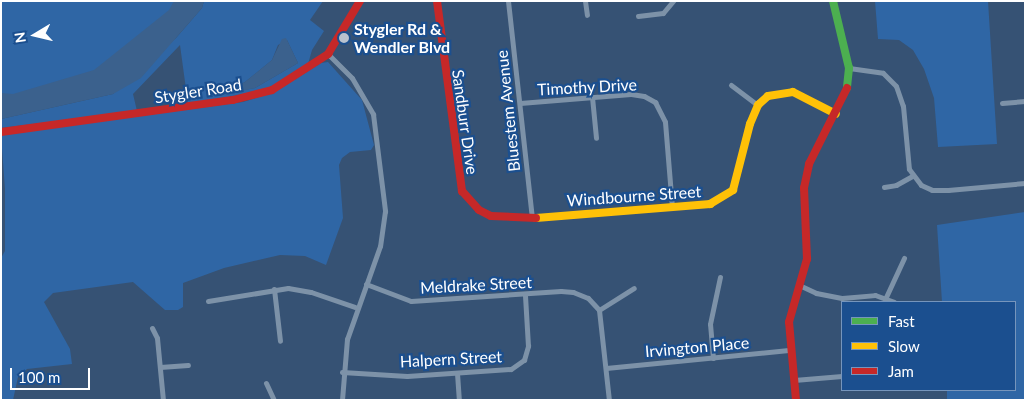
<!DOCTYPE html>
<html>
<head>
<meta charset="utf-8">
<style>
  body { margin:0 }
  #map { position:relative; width:1026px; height:401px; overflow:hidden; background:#365274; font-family:Lato,sans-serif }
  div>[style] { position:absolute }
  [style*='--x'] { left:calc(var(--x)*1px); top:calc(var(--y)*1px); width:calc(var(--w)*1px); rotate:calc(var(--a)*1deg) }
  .green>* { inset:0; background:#2f66a5 }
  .water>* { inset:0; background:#3b618d }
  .street>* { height:5px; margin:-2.5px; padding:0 2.5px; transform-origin:2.5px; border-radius:2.5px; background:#7d92a8 }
  .fast>* { height:8px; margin:-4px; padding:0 4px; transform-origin:4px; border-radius:4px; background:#4caf50 }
  .slow>* { height:8px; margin:-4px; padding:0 4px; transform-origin:4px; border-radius:4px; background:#ffc107 }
  .jam>* { height:8px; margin:-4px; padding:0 4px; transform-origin:4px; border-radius:4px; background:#c62828 }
  .dots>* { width:14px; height:14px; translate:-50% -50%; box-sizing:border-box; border:2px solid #1b4f8f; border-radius:50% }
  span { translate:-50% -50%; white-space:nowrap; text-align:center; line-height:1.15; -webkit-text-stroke:4.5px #1b4f8f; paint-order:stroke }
  .poi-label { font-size:16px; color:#fff; font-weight:700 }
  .left { translate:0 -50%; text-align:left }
  .street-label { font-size:16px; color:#fff }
  .frame { position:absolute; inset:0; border:2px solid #fff; pointer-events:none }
  .legend { position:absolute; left:841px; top:301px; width:175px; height:90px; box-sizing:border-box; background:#1b4f8f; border:1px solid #7695bc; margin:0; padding:6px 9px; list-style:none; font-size:15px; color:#fff }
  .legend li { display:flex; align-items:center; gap:10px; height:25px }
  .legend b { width:25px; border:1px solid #7695bc }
  .north { position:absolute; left:10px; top:10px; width:50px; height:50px; -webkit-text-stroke:4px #1b4f8f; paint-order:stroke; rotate:261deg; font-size:14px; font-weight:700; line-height:20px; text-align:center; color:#fff }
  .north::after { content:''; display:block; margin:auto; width:18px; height:22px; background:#fff; clip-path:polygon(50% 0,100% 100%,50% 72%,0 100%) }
  .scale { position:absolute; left:10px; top:368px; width:80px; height:22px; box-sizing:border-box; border:2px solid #fff; border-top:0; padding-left:6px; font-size:15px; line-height:18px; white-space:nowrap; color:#fff; -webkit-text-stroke:4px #1b4f8f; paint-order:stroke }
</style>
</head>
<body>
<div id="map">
  <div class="green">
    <div style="clip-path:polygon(1px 1px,191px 1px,134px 69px,1px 107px)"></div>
    <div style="clip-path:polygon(evenodd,204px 1px,323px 1px,310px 20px,324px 31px,312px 50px,308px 64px,271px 87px,256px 92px,188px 104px,180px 45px,133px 94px,137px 111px,1px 128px,1px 119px,113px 94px,176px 38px,202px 8px,204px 1px,287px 40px,298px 63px,255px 88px,221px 94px,245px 82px,272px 60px,278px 45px,287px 40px)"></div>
    <div style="clip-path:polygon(875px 1px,988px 1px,997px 144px,938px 147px,934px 98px,924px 69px,913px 50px,899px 40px,878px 39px)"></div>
    <div style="clip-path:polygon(328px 62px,362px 100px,374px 145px,371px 150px,350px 152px,342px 158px,339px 165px,343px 218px,326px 265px,305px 256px,280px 255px,224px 268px,183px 283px,183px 307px,178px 310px,165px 310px,133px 282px,53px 293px,44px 302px,70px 349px,72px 364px,27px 369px,18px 377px,13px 400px,1px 400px,1px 258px,5px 251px,5px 189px,1px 135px,243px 102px,275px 92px,321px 63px)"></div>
    <div style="clip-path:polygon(1025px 212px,1025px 400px,947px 400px,947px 390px,1015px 390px,1015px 302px,942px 302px,937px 225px)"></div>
  </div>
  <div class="water">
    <div style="clip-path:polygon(174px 1px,204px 1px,202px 8px,141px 78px,113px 94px,1px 119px,1px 93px,13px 94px,94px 70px,169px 10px)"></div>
    <div style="clip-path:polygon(286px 38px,298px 63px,255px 88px,221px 95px,245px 82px,272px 60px,282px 39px)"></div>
  </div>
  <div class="street">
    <div style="--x:508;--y:1;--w:218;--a:83.7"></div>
    <div style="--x:585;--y:1;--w:14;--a:82"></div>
    <div style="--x:638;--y:16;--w:25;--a:-7"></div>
    <div style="--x:663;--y:13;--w:16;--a:-50"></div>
    <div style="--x:328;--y:54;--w:34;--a:45"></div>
    <div style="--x:352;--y:78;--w:42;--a:59.7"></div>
    <div style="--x:373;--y:114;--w:98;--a:82.9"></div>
    <div style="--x:385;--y:211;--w:35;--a:98"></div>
    <div style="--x:380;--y:246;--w:99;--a:109.5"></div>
    <div style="--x:347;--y:339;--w:61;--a:94.7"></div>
    <div style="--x:849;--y:68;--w:34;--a:8"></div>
    <div style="--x:883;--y:73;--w:18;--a:45"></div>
    <div style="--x:896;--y:86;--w:21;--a:71"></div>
    <div style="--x:903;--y:106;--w:63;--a:84.6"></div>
    <div style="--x:909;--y:169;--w:20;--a:53"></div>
    <div style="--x:921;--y:185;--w:12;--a:24"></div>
    <div style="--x:932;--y:190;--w:16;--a:0"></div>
    <div style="--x:948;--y:190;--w:77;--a:-5.2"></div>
    <div style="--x:731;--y:85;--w:34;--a:37"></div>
    <div style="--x:592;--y:97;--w:41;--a:84.4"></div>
    <div style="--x:520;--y:103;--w:111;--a:-4.6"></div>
    <div style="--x:631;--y:94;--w:13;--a:9"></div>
    <div style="--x:644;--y:96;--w:13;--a:29"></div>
    <div style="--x:655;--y:102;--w:22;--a:63"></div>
    <div style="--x:665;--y:122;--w:85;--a:85.3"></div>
    <div style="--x:1002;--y:103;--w:23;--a:-5"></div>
    <div style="--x:884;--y:187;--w:12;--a:-9"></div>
    <div style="--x:896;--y:185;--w:18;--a:-29"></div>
    <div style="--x:366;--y:284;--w:48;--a:20.7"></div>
    <div style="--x:411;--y:301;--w:150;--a:-3.8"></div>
    <div style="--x:561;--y:291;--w:12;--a:5"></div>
    <div style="--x:573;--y:292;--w:16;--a:22"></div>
    <div style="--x:588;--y:298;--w:16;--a:47"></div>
    <div style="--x:599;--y:310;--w:91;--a:83.7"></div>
    <div style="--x:799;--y:285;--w:19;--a:25"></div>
    <div style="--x:816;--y:293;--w:26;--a:11"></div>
    <div style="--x:842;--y:298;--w:33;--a:-5"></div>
    <div style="--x:875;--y:295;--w:20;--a:20"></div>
    <div style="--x:274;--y:289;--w:52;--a:83.4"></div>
    <div style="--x:886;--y:297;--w:43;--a:-65.2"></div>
    <div style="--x:208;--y:301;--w:81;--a:-9.2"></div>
    <div style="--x:288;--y:288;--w:23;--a:10"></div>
    <div style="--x:311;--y:292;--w:46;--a:18.8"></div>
    <div style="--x:599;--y:310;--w:41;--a:-32.2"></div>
    <div style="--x:152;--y:328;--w:11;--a:63"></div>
    <div style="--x:157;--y:338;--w:62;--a:84.5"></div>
    <div style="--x:713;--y:358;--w:34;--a:-95"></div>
    <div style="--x:710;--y:324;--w:48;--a:-78"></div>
    <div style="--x:160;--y:367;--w:28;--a:-4"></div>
    <div style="--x:606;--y:368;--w:186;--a:-5.6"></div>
    <div style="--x:342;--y:372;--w:65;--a:3.5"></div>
    <div style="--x:407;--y:376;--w:104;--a:-3.9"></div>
    <div style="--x:511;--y:369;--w:16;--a:-35"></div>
    <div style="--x:524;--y:360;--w:15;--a:-74"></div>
    <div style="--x:528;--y:346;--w:51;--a:-93.4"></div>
    <div style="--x:457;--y:373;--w:27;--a:86"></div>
    <div style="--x:794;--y:380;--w:48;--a:-4.8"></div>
    <div style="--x:266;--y:383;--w:19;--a:65"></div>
  </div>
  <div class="fast">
    <div style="--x:833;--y:1;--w:69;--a:76.6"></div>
    <div style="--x:849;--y:68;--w:20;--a:96"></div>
  </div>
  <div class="slow">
    <div style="--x:536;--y:218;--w:175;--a:-4.6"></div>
    <div style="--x:710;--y:204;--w:27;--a:-31"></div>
    <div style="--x:733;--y:190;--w:68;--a:-75.6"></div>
    <div style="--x:750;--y:124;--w:21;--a:-67"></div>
    <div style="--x:758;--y:105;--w:13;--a:-42"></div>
    <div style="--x:768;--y:96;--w:25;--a:-9"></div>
    <div style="--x:793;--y:92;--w:48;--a:27.1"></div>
  </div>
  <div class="jam">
    <div style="--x:437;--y:1;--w:192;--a:82.5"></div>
    <div style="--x:462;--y:191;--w:25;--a:48"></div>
    <div style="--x:479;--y:210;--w:13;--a:27"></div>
    <div style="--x:491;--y:216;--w:45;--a:2.5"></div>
    <div style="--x:1;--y:132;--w:234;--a:-7.9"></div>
    <div style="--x:233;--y:100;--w:40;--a:-14.4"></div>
    <div style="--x:272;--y:90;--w:67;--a:-32.7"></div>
    <div style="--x:328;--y:54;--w:62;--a:-58.9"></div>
    <div style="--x:796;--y:400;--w:78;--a:-95.1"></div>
    <div style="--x:789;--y:322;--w:66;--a:-74.1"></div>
    <div style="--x:807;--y:259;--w:71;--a:-92.4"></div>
    <div style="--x:804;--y:188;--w:25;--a:-78"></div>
    <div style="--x:809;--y:164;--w:85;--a:-63.4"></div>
  </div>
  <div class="dots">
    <div style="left:344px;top:38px;background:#b9c2ce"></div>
  </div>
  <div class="poi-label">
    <span class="left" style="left:354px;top:38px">Stygler Rd &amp;<br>Wendler Blvd</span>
  </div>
  <div class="street-label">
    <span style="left:587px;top:87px;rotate:-3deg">Timothy Drive</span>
    <span style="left:198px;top:91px;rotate:-9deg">Stygler Road</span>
    <span style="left:508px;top:111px;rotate:-96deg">Bluestem Avenue</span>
    <span style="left:465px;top:122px;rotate:82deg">Sandburr Drive</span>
    <span style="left:634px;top:196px;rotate:-4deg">Windbourne Street</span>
    <span style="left:476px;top:285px;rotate:-3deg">Meldrake Street</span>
    <span style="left:697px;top:347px;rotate:-5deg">Irvington Place</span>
    <span style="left:451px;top:359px;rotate:-3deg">Halpern Street</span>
  </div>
  <div class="frame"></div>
  <ul class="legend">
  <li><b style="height:6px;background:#4caf50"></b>Fast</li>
  <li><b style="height:6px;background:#ffc107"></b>Slow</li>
  <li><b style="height:6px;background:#c62828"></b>Jam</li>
  </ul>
  <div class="north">N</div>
  <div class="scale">100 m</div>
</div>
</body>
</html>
